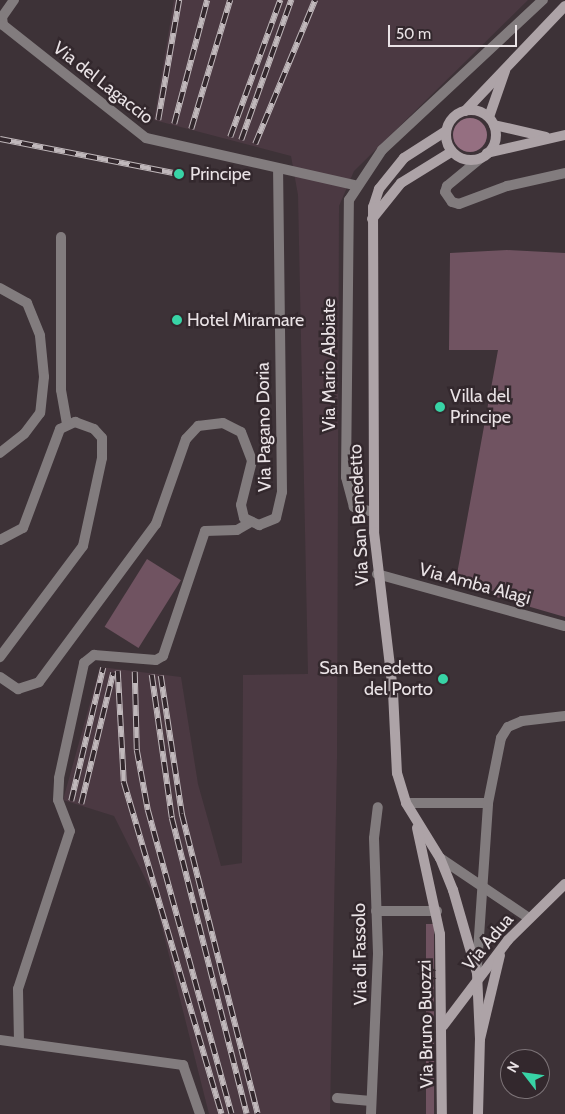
<!DOCTYPE html>
<html>
<head>
<meta charset="utf-8">
<style>
  body { margin:0 }
  #map { position:relative; width:565px; height:1114px; overflow:hidden; background:#3d3237; font-family:Cabin,sans-serif }
  div>[style] { position:absolute }
  [style*='--x'] { left:calc(var(--x)*1px); top:calc(var(--y)*1px); width:calc(var(--w)*1px); rotate:calc(var(--a)*1deg) }
  .built>* { inset:0; background:#4b3942 }
  .green>* { inset:0; background:#705361; transform-origin:0 0 }
  .water>* { inset:0; background:#956f81 }
  .round { border-radius:50% }
  .street>* { height:10px; margin:-5px; padding:0 5px; transform-origin:5px; border-radius:5px; background:#827c7e }
  .secondary>* { height:10px; margin:-5px; padding:0 5px; transform-origin:5px; border-radius:5px; background:#ada3a7 }
  .secondary>.ring { margin:-5px; padding:0; box-sizing:content-box; background:none; border:10px solid #ada3a7; border-radius:50% }
  .rail>* { height:5.5px; margin-top:-2.75px; transform-origin:0; background:repeating-linear-gradient(90deg,#33282d 0 11px,#c0b8bb 0 22px); box-sizing:border-box; border-block:1px solid #c0b8bb }
  .dots>* { width:14px; height:14px; translate:-50% -50%; box-sizing:border-box; border:2px solid #33282d; border-radius:50% }
  span { translate:-50% -50%; white-space:nowrap; text-align:center; line-height:1.15; -webkit-text-stroke:5px #33282d; paint-order:stroke }
  .street-label { font-size:18px; color:#eae3e6 }
  .poi-label { font-size:18px; color:#eae3e6 }
  .left { translate:0 -50%; text-align:left }
  .right { translate:-100% -50%; text-align:right }
  .north { position:absolute; left:500px; top:1049px; width:50px; height:50px; box-sizing:border-box; background:#33282d; border:1px solid #7c7377; border-radius:50%; rotate:300deg; font-size:14px; font-weight:700; line-height:20px; text-align:center; color:#eae3e6 }
  .north::after { content:''; display:block; margin:auto; width:18px; height:22px; background:#38d4a6; clip-path:polygon(50% 0,100% 100%,50% 72%,0 100%) }
  .scale { position:absolute; left:388px; top:25px; width:129px; height:22px; box-sizing:border-box; border:2px solid #eae3e6; border-top:0; padding-left:6px; font-size:15px; line-height:18px; white-space:nowrap; color:#eae3e6; -webkit-text-stroke:4px #33282d; paint-order:stroke }
</style>
</head>
<body>
<div id="map">
  <div class="built">
    <div style="clip-path:polygon(174px 0,528px 0,354px 171px,339px 206px,337px 758px,330px 1114px,209px 1114px,154px 896px,114px 816px,63px 800px,100px 667px,181px 677px,198px 784px,221px 866px,242px 863px,243px 675px,308px 674px,298px 195px,291px 156px,154px 120px)"></div>
  </div>
  <div class="green">
    <div style="clip-path:polygon(507px 250px,565px 253px,565px 617px,455px 585px,498px 350px,449px 350px,450px 253px)"></div>
    <div style="left:147px;top:559px;width:40px;height:80px;rotate:32deg"></div>
    <div style="left:426px;top:924px;width:8px;height:190px"></div>
  </div>
  <div class="water">
    <div class="round" style="left:453px;top:118px;width:34px;height:34px"></div>
  </div>
  <div class="street">
    <div style="--x:14;--y:0;--w:21;--a:125"></div>
    <div style="--x:2;--y:17;--w:8;--a:83"></div>
    <div style="--x:3;--y:25;--w:182;--a:38.3"></div>
    <div style="--x:146;--y:138;--w:214;--a:12.7"></div>
    <div style="--x:481;--y:158;--w:44;--a:140.5"></div>
    <div style="--x:447;--y:186;--w:6;--a:108"></div>
    <div style="--x:445;--y:192;--w:12;--a:55"></div>
    <div style="--x:452;--y:202;--w:7;--a:16"></div>
    <div style="--x:459;--y:204;--w:51;--a:-20.6"></div>
    <div style="--x:507;--y:186;--w:59;--a:-12.6"></div>
    <div style="--x:61;--y:237;--w:153;--a:90"></div>
    <div style="--x:61;--y:390;--w:35;--a:80"></div>
    <div style="--x:0;--y:288;--w:31;--a:29"></div>
    <div style="--x:27;--y:303;--w:35;--a:68"></div>
    <div style="--x:40;--y:336;--w:41;--a:84.4"></div>
    <div style="--x:44;--y:377;--w:36;--a:96"></div>
    <div style="--x:40;--y:413;--w:26;--a:127"></div>
    <div style="--x:24;--y:434;--w:31;--a:142"></div>
    <div style="--x:373;--y:512;--w:20;--a:-165"></div>
    <div style="--x:354;--y:507;--w:31;--a:-105"></div>
    <div style="--x:346;--y:477;--w:277;--a:-89.4"></div>
    <div style="--x:349;--y:200;--w:60;--a:-56.6"></div>
    <div style="--x:382;--y:150;--w:220;--a:-43"></div>
    <div style="--x:0;--y:540;--w:26;--a:-28"></div>
    <div style="--x:23;--y:528;--w:106;--a:-69.5"></div>
    <div style="--x:60;--y:429;--w:17;--a:-25"></div>
    <div style="--x:75;--y:422;--w:20;--a:20"></div>
    <div style="--x:94;--y:429;--w:12;--a:48"></div>
    <div style="--x:102;--y:438;--w:20;--a:90"></div>
    <div style="--x:102;--y:458;--w:90;--a:102.2"></div>
    <div style="--x:83;--y:546;--w:139;--a:126.8"></div>
    <div style="--x:377;--y:574;--w:195;--a:15.5"></div>
    <div style="--x:0;--y:677;--w:22;--a:34"></div>
    <div style="--x:18;--y:689;--w:22;--a:-18"></div>
    <div style="--x:39;--y:682;--w:197;--a:-53.5"></div>
    <div style="--x:156;--y:524;--w:90;--a:-70.6"></div>
    <div style="--x:186;--y:439;--w:18;--a:-47"></div>
    <div style="--x:198;--y:426;--w:25;--a:-7"></div>
    <div style="--x:223;--y:423;--w:20;--a:27"></div>
    <div style="--x:241;--y:432;--w:31;--a:69"></div>
    <div style="--x:252;--y:461;--w:45;--a:104"></div>
    <div style="--x:241;--y:505;--w:13;--a:77"></div>
    <div style="--x:244;--y:518;--w:17;--a:25"></div>
    <div style="--x:259;--y:525;--w:18;--a:-22"></div>
    <div style="--x:276;--y:518;--w:27;--a:-77"></div>
    <div style="--x:282;--y:492;--w:321;--a:-90.7"></div>
    <div style="--x:406;--y:803;--w:82;--a:0"></div>
    <div style="--x:440;--y:858;--w:107;--a:34"></div>
    <div style="--x:376;--y:911;--w:61;--a:0"></div>
    <div style="--x:477;--y:966;--w:163;--a:-86.1"></div>
    <div style="--x:488;--y:803;--w:66;--a:-78.7"></div>
    <div style="--x:501;--y:738;--w:13;--a:-58"></div>
    <div style="--x:508;--y:727;--w:15;--a:-23"></div>
    <div style="--x:522;--y:721;--w:43;--a:-6.6"></div>
    <div style="--x:0;--y:1040;--w:185;--a:7.8"></div>
    <div style="--x:183;--y:1065;--w:52;--a:70.9"></div>
    <div style="--x:19;--y:1042;--w:53;--a:-91.1"></div>
    <div style="--x:18;--y:989;--w:166;--a:-71.8"></div>
    <div style="--x:70;--y:831;--w:33;--a:-111"></div>
    <div style="--x:58;--y:800;--w:22;--a:-87"></div>
    <div style="--x:59;--y:778;--w:118;--a:-77.7"></div>
    <div style="--x:84;--y:663;--w:13;--a:-39"></div>
    <div style="--x:94;--y:655;--w:62;--a:4.6"></div>
    <div style="--x:156;--y:660;--w:8;--a:-30"></div>
    <div style="--x:163;--y:656;--w:132;--a:-71.4"></div>
    <div style="--x:205;--y:531;--w:32;--a:-2"></div>
    <div style="--x:237;--y:530;--w:14;--a:-30"></div>
    <div style="--x:337;--y:1098;--w:34;--a:5"></div>
    <div style="--x:371;--y:1114;--w:161;--a:-87.5"></div>
    <div style="--x:378;--y:953;--w:115;--a:-92"></div>
    <div style="--x:374;--y:838;--w:31;--a:-83"></div>
  </div>
  <div class="secondary">
    <div class="ring" style="left:446px;top:110px;width:40px;height:40px"></div>
    <div style="--x:465;--y:111;--w:145;--a:-46.4"></div>
    <div style="--x:489;--y:117;--w:49;--a:-70.8"></div>
    <div style="--x:494;--y:125;--w:53;--a:13"></div>
    <div style="--x:446;--y:131;--w:50;--a:147.3"></div>
    <div style="--x:404;--y:158;--w:40;--a:129"></div>
    <div style="--x:379;--y:189;--w:19;--a:108"></div>
    <div style="--x:373;--y:207;--w:325;--a:89.8"></div>
    <div style="--x:374;--y:532;--w:161;--a:83.2"></div>
    <div style="--x:393;--y:692;--w:81;--a:87.2"></div>
    <div style="--x:397;--y:773;--w:31;--a:73"></div>
    <div style="--x:406;--y:803;--w:65;--a:58.3"></div>
    <div style="--x:440;--y:858;--w:35;--a:68"></div>
    <div style="--x:453;--y:890;--w:86;--a:73.9"></div>
    <div style="--x:477;--y:973;--w:66;--a:87.4"></div>
    <div style="--x:487;--y:153;--w:80;--a:-13"></div>
    <div style="--x:372;--y:219;--w:46;--a:-51.1"></div>
    <div style="--x:401;--y:183;--w:59;--a:-31.8"></div>
    <div style="--x:417;--y:828;--w:108;--a:77.8"></div>
    <div style="--x:440;--y:934;--w:180;--a:89.4"></div>
    <div style="--x:443;--y:1026;--w:108;--a:-52.9"></div>
    <div style="--x:508;--y:940;--w:80;--a:-44.5"></div>
    <div style="--x:478;--y:1114;--w:75;--a:-88.5"></div>
    <div style="--x:480;--y:1039;--w:86;--a:-76.6"></div>
  </div>
  <div class="rail">
    <div style="--x:158;--y:120;--w:122;--a:-80.1"></div>
    <div style="--x:174;--y:124;--w:128;--a:-75.1"></div>
    <div style="--x:191;--y:129;--w:135;--a:-73.2"></div>
    <div style="--x:230;--y:137;--w:146;--a:-69.9"></div>
    <div style="--x:0;--y:139;--w:182;--a:11.1"></div>
    <div style="--x:241;--y:140;--w:149;--a:-70.3"></div>
    <div style="--x:255;--y:144;--w:156;--a:-67.4"></div>
    <div style="--x:118;--y:671;--w:111;--a:86.9"></div>
    <div style="--x:124;--y:782;--w:346;--a:73.6"></div>
    <div style="--x:135;--y:672;--w:78;--a:88.5"></div>
    <div style="--x:137;--y:750;--w:61;--a:79.6"></div>
    <div style="--x:148;--y:810;--w:315;--a:74.6"></div>
    <div style="--x:152;--y:675;--w:144;--a:82"></div>
    <div style="--x:172;--y:818;--w:305;--a:75.8"></div>
    <div style="--x:161;--y:676;--w:140;--a:81.3"></div>
    <div style="--x:182;--y:814;--w:309;--a:75.8"></div>
    <div style="--x:71;--y:801;--w:137;--a:-76.5"></div>
    <div style="--x:81;--y:804;--w:135;--a:-76.3"></div>
  </div>
  <div class="dots">
    <div style="left:179px;top:174px;background:#38d4a6"></div>
    <div style="left:177px;top:320px;background:#38d4a6"></div>
    <div style="left:440px;top:407px;background:#38d4a6"></div>
    <div style="left:443px;top:679px;background:#38d4a6"></div>
  </div>
  <div class="street-label">
    <span style="left:103px;top:83px;rotate:38deg">Via del Lagaccio</span>
    <span style="left:329px;top:365px;rotate:-90deg">Via Mario Abbiate</span>
    <span style="left:264px;top:427px;rotate:-91deg">Via Pagano Doria</span>
    <span style="left:359px;top:515px;rotate:-93deg">Via San Benedetto</span>
    <span style="left:475px;top:584px;rotate:15deg">Via Amba Alagi</span>
    <span style="left:488px;top:942px;rotate:-50deg">Via Adua</span>
    <span style="left:360px;top:954px;rotate:-91deg">Via di Fassolo</span>
    <span style="left:426px;top:1024px;rotate:-91deg">Via Bruno Buozzi</span>
  </div>
  <div class="poi-label">
    <span class="left" style="left:190px;top:174px">Principe</span>
    <span class="left" style="left:187px;top:320px">Hotel Miramare</span>
    <span class="left" style="left:450px;top:407px">Villa del<br>Principe</span>
    <span class="right" style="left:433px;top:679px">San Benedetto<br>del Porto</span>
  </div>
  <div class="north">N</div>
  <div class="scale">50 m</div>
</div>
</body>
</html>
